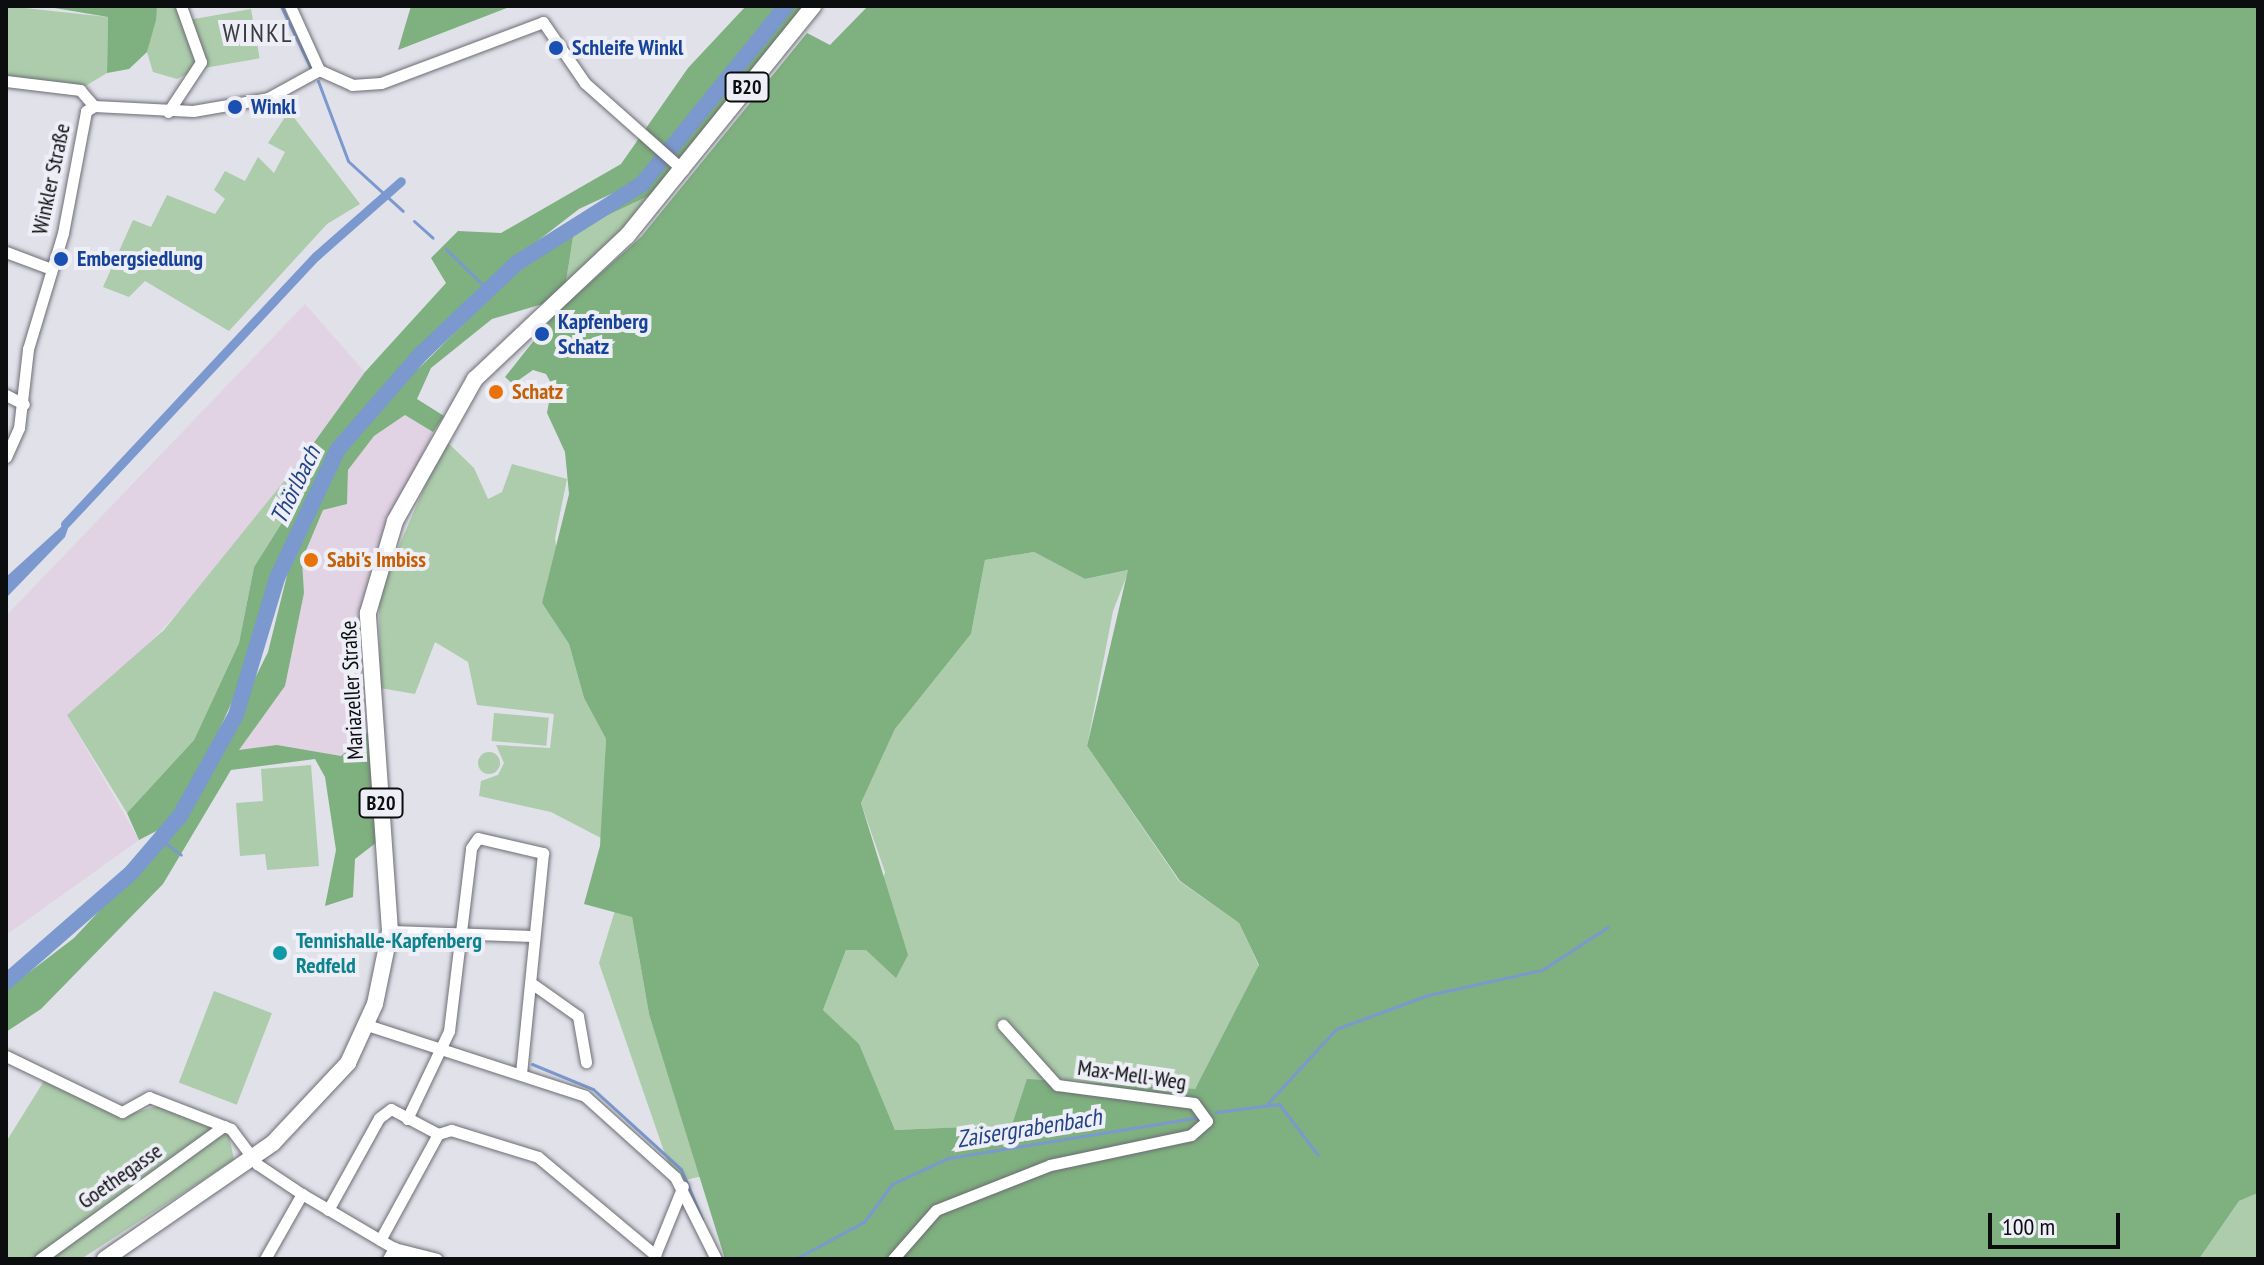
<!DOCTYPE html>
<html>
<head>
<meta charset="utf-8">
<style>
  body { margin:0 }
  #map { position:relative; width:2264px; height:1265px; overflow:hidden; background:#e0e1e9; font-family:"PT Sans Narrow",sans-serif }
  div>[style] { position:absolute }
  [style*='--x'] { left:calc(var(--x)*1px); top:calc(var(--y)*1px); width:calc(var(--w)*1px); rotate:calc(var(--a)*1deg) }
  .industrial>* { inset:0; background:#e1d2e4 }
  .green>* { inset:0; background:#acccab; transform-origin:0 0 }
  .round { border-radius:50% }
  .forest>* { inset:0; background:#7fb07f }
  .water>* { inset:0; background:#7b98cf }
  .stream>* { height:3px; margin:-1.5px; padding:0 1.5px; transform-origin:1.5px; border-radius:1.5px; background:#7b98cf }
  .canal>* { height:9px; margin:-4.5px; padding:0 4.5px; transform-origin:4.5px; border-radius:4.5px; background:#7b98cf }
  .river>* { height:16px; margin:-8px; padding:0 8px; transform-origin:8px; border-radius:8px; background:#7b98cf }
  .roads { filter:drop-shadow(0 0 2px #6c6d74) drop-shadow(0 0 2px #6c6d74) }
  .minor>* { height:11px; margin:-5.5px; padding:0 5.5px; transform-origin:5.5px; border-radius:5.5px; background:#fff }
  .primary>* { height:16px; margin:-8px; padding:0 8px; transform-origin:8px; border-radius:8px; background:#fff }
  .dots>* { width:22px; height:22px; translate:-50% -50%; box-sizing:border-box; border:4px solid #edeef6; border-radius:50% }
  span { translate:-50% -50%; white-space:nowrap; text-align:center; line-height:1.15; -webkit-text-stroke:8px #edeef6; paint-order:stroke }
  .shield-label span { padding:2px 6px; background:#edeef6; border:2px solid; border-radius:6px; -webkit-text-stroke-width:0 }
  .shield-label { font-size:20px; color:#0c0d0f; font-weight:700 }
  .transit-label { font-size:22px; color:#164399; font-weight:700 }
  .left { translate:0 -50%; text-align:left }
  .street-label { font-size:22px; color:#0c0d0f }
  .food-label { font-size:22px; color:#c56008; font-weight:700 }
  .culture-label { font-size:22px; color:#0d838f; font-weight:700 }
  .water-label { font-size:24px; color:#234487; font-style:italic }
  .quarter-label { font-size:26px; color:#3b3b42; letter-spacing:2px }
  .frame { position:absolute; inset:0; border:8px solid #0c0d0f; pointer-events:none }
  .scale { position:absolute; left:1988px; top:1213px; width:132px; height:36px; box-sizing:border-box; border:4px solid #0c0d0f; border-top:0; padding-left:10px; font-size:24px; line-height:28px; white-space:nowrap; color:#0c0d0f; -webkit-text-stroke:6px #edeef6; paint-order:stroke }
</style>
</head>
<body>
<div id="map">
  <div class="industrial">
    <div style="clip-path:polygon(305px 304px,365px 372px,232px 554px,115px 680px,67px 715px,139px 840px,6px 935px,6px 616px)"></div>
    <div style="clip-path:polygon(405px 415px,433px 432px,365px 594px,368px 732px,341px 756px,238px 751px,285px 686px,304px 593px,302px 560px,323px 509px,347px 504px,348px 470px,374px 436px)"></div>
  </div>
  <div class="green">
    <div style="clip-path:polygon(6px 6px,108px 17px,107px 73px,82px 88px,6px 77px)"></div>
    <div style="clip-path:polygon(157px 6px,177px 6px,194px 38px,197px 69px,177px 79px,153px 72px,147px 52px)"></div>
    <div style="left:251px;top:9px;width:50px;height:61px;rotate:80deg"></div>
    <div style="clip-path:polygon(289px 111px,360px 204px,327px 224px,229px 331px,145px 281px,129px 297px,103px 287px,133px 220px,151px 227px,167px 195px,215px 214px,225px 199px,214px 190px,225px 171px,245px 181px,258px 157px,274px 173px,285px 152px,268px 143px)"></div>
    <div style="clip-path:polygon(657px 192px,632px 226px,565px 288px,574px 231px)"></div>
    <div style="clip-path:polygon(445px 440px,474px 468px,488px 499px,502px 492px,512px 464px,567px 479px,555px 538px,558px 561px,542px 603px,569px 644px,584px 698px,606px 739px,601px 838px,551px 812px,479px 796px,481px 781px,498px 775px,504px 763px,496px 745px,550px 748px,554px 714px,477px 705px,468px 662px,435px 642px,415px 694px,380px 688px,379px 592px)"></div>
    <div style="clip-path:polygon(302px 459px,317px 467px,254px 567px,239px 643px,194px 740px,127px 813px,67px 715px,164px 630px)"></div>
    <div style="clip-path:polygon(1034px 552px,1085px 579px,1129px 570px,1113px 611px,1087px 746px,1179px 881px,1239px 923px,1259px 966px,1195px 1089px,1012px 1125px,895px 1130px,859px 1045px,823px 1010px,846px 950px,866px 950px,885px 872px,861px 803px,895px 729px,971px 634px,985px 560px)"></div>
    <div style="left:494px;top:713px;width:55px;height:28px;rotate:5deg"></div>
    <div class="round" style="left:478px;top:752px;width:22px;height:22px"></div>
    <div style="clip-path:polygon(311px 765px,319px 866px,267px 870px,265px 854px,240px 856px,236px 803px,263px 801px,261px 769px)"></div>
    <div style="clip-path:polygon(616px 907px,632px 917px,649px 1014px,703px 1176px,685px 1180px,668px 1163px,599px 963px)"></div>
    <div style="left:214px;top:991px;width:62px;height:98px;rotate:21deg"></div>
    <div style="clip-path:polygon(44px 1081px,123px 1116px,160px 1105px,214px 1126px,229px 1135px,234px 1160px,81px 1259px,6px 1259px,6px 1142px)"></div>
    <div style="clip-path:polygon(2258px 1193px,2258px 1259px,2199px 1259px,2239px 1201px)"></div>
  </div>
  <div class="forest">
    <div style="clip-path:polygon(43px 6px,157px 6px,156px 20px,147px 52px,129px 69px,107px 73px,108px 17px)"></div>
    <div style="clip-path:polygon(411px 6px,512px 6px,398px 50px)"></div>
    <div style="clip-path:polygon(746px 6px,778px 6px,637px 182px,579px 209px,513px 260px,334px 446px,275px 566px,239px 686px,204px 764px,166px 826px,139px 840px,127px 813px,194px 740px,239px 643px,254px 567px,317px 467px,302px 459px,365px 372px,446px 283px,431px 258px,458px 231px,501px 233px,621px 164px,688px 68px)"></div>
    <div style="clip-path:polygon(793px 6px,805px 6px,657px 192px,574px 231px,565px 288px,546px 303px,492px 319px,431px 368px,417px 399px,444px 416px,433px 432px,405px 415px,374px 436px,348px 470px,347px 504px,323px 510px,302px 560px,304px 593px,285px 686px,239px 750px,277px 745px,341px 756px,368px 732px,377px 842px,355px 859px,353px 897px,325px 906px,336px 850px,325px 777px,315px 759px,231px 770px,163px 884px,41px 1009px,6px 1032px,6px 990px,74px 938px,186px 818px,268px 652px,296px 539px,335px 464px,394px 393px,505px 283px,569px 231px,645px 186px)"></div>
    <div style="clip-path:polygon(evenodd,868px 6px,2258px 6px,2258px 1193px,2239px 1201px,2199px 1259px,725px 1259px,649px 1014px,632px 917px,584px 904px,600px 846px,606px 739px,584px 698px,569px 644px,542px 603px,569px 494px,565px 452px,547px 413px,552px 385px,546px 374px,533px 370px,513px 384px,505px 377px,555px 314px,641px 237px,807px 33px,830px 45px,868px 6px,1034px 552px,1085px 579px,1128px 570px,1087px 746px,1180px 881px,1239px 923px,1259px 965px,1195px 1089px,1027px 1079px,1012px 1125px,895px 1130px,859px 1044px,823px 1010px,846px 950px,866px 950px,896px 978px,908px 955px,861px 803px,895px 729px,971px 634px,985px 560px,1034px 552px)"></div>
  </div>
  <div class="water">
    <div style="clip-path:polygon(72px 517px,65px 537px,6px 598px,6px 577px)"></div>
  </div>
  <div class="stream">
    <div style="--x:281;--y:6;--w:70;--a:64.5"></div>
    <div style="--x:318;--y:81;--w:85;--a:69.4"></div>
    <div style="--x:348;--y:161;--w:74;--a:42.3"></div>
    <div style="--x:414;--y:221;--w:25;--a:42"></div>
    <div style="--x:446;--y:249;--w:59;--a:44.3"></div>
    <div style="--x:160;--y:839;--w:26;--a:37"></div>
    <div style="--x:532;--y:1064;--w:66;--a:22.3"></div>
    <div style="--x:593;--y:1089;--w:119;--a:42.3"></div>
    <div style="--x:681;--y:1169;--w:54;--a:67.2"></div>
    <div style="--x:1268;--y:1103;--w:100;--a:-47.4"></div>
    <div style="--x:1336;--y:1029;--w:98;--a:-20.3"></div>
    <div style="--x:1428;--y:995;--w:117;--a:-12.4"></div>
    <div style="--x:1542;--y:970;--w:79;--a:-33.1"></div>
    <div style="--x:1216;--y:1112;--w:64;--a:-7.2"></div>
    <div style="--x:1279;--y:1104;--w:64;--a:52.6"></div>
    <div style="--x:795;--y:1259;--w:78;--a:-28.2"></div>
    <div style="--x:864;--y:1222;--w:47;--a:-53.6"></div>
    <div style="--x:892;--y:1184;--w:62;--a:-24.9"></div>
    <div style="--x:948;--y:1158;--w:256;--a:-9.2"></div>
  </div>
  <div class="canal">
    <div style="--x:65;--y:524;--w:367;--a:-46.9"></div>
    <div style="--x:316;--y:256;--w:113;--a:-41.4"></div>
  </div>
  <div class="river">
    <div style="--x:6;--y:982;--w:167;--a:-41.1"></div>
    <div style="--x:132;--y:872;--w:74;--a:-49.4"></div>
    <div style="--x:180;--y:816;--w:115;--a:-61"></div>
    <div style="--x:236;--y:715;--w:143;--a:-73.3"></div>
    <div style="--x:277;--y:578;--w:143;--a:-64.7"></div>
    <div style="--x:338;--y:449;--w:126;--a:-48.9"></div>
    <div style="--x:421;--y:354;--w:132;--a:-43.5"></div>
    <div style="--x:517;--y:263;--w:148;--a:-32.3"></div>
    <div style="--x:642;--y:184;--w:229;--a:-51"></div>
  </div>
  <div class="roads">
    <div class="minor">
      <div style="--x:290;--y:6;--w:70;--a:65.6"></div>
      <div style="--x:6;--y:81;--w:75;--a:6.9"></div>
      <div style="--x:80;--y:90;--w:21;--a:49"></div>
      <div style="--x:168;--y:112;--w:60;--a:-56.6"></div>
      <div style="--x:201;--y:62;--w:59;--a:-109.7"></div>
      <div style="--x:6;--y:252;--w:48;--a:20.7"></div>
      <div style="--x:6;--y:395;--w:20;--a:27"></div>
      <div style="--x:6;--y:457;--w:32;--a:-66"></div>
      <div style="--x:19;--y:428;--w:80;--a:-83.5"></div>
      <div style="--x:28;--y:349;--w:121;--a:-73.2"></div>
      <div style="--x:63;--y:233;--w:124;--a:-79.3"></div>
      <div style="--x:86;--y:111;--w:9;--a:-32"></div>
      <div style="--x:94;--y:106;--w:99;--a:2.9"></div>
      <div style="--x:193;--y:111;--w:76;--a:-9.8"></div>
      <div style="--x:268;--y:98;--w:58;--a:-28.8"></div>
      <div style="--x:319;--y:70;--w:36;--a:24"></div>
      <div style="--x:352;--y:85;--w:29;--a:-4"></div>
      <div style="--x:381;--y:83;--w:173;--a:-20.6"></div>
      <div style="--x:543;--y:22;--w:74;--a:55.5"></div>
      <div style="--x:585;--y:83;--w:131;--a:41.6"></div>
      <div style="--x:390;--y:931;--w:144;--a:2"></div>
      <div style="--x:534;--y:985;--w:54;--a:35.2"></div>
      <div style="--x:578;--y:1016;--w:47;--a:80.1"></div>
      <div style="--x:367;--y:1025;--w:229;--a:18"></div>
      <div style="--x:585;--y:1096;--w:121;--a:42"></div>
      <div style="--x:675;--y:1177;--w:92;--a:63.4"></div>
      <div style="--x:6;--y:1056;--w:129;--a:25.8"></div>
      <div style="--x:122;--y:1112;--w:31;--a:-29"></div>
      <div style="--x:149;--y:1097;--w:88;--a:21.3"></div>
      <div style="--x:231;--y:1129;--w:44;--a:53.4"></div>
      <div style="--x:257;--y:1164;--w:54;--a:33.7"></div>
      <div style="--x:302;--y:1194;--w:107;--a:30.4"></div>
      <div style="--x:394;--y:1248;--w:44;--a:14.3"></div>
      <div style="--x:407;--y:1119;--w:98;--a:-64.5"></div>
      <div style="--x:449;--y:1031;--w:184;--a:-83.1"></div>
      <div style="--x:471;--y:848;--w:12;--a:-55"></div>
      <div style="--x:478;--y:838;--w:67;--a:13"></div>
      <div style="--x:543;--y:853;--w:221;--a:95.7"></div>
      <div style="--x:328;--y:1210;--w:105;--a:-61"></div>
      <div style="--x:379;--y:1118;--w:15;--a:-37"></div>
      <div style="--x:391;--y:1109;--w:53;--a:28"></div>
      <div style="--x:380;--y:1240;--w:121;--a:-61.3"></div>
      <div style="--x:438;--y:1134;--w:14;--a:-17"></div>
      <div style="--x:451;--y:1130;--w:91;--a:17.2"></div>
      <div style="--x:538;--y:1157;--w:153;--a:39.9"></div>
      <div style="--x:655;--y:1255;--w:74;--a:-67.9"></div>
      <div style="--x:40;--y:1259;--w:227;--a:-35.9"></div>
      <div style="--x:265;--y:1259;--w:75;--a:-60.4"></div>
      <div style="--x:388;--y:1259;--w:13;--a:-61"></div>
      <div style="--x:394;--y:1248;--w:17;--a:40"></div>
      <div style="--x:893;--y:1259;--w:65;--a:-48.7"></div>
      <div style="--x:936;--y:1210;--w:123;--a:-21.5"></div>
      <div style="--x:1050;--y:1165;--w:144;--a:-12"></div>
      <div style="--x:1191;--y:1135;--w:21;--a:-41"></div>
      <div style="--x:1207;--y:1121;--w:22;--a:-126"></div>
      <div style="--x:1194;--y:1103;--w:138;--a:-172.5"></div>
      <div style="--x:1057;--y:1085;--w:81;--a:-132"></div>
    </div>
    <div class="primary">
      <div style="--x:105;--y:1259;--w:204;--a:-34.6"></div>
      <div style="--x:273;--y:1143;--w:110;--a:-46.8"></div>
      <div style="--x:348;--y:1063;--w:65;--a:-65.4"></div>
      <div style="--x:375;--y:1004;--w:75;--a:-78.4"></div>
      <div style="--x:390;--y:931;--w:319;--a:-94"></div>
      <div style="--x:368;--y:613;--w:96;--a:-73.6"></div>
      <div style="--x:395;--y:521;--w:163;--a:-60.6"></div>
      <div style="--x:475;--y:379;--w:209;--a:-43.3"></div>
      <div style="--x:627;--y:236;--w:296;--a:-51"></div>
    </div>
  </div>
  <div class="dots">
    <div style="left:556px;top:48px;background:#1a4fb4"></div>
    <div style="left:235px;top:107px;background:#1a4fb4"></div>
    <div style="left:61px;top:259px;background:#1a4fb4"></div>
    <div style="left:542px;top:334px;background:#1a4fb4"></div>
    <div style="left:496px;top:392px;background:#e8710a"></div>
    <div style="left:311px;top:560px;background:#e8710a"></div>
    <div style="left:280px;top:953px;background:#0f9aa8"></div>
  </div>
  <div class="shield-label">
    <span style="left:747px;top:87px">B20</span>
    <span style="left:381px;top:803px">B20</span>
  </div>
  <div class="transit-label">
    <span class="left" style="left:572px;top:48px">Schleife Winkl</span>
    <span class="left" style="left:251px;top:107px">Winkl</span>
    <span class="left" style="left:77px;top:259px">Embergsiedlung</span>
    <span class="left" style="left:558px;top:334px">Kapfenberg<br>Schatz</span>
  </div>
  <div class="street-label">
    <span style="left:51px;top:179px;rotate:-78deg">Winkler Straße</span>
    <span style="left:352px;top:690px;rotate:-93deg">Mariazeller Straße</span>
    <span style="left:1132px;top:1075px;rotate:8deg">Max-Mell-Weg</span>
    <span style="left:120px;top:1176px;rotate:-35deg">Goethegasse</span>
  </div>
  <div class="food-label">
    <span class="left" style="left:512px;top:392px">Schatz</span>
    <span class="left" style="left:327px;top:560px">Sabi's Imbiss</span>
  </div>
  <div class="culture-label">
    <span class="left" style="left:296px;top:953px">Tennishalle-Kapfenberg<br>Redfeld</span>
  </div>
  <div class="water-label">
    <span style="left:295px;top:485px;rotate:-64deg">Thörlbach</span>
    <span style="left:1029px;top:1128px;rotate:-9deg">Zaisergrabenbach</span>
  </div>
  <div class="quarter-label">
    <span style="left:258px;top:33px">WINKL</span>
  </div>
  <div class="frame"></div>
  <div class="scale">100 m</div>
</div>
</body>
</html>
